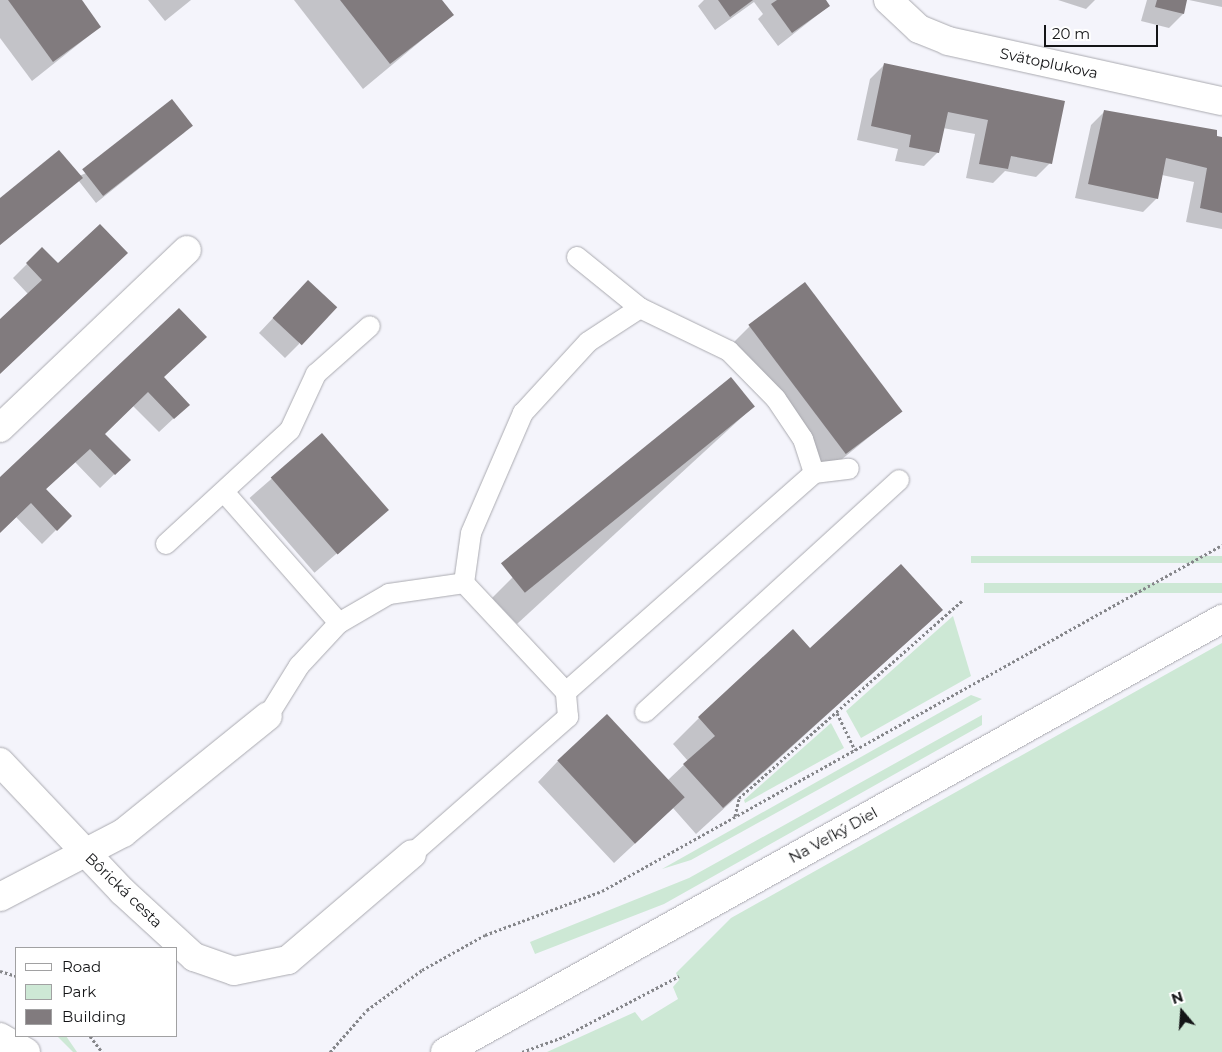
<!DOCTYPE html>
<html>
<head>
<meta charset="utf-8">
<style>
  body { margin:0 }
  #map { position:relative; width:1222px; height:1052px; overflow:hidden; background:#f4f4fb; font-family:Montserrat,sans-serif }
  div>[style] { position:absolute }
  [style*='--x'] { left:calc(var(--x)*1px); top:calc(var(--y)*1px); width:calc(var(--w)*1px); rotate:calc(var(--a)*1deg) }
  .green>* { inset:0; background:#cde8d5; transform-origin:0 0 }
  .shadow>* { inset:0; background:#0003; transform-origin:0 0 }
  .building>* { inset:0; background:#817b7e; transform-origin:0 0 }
  .path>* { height:3px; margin-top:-1.5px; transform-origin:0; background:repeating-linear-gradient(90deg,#85868a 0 2.5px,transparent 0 5px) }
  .roads { filter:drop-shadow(0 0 1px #aaaab0) drop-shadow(0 0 1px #aaaab0) }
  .lane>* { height:20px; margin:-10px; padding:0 10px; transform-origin:10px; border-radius:10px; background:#fff }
  .street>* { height:28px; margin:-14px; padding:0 14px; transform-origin:14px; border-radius:14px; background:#fff }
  span { translate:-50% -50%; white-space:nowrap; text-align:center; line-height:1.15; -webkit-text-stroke:4px #fff; paint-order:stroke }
  .street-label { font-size:15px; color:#141517 }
  .legend { position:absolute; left:15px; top:947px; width:162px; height:90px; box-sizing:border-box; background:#fff; border:1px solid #a1a1a2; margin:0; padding:6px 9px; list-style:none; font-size:15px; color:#141517 }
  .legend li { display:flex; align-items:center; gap:10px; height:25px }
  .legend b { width:25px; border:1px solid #a1a1a2 }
  .north { position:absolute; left:1157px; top:987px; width:50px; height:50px; -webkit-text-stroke:4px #fff; paint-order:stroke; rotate:342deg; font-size:14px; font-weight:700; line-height:20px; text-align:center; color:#141517 }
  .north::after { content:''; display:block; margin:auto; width:18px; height:22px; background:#141517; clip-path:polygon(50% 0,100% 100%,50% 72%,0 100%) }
  .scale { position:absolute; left:1044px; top:25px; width:114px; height:22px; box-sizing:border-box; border:2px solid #141517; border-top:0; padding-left:6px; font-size:15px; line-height:18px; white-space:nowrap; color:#141517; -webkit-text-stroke:4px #fff; paint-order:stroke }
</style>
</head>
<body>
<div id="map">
  <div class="green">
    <div style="left:1222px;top:556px;width:7px;height:251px;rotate:90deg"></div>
    <div style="left:1222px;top:583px;width:10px;height:238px;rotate:90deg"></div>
    <div style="clip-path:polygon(953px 616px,971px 676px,861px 738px,846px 711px)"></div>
    <div style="clip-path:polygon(1222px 643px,1222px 1052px,547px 1052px,635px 1012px,642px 1021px,678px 999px,673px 987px,679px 980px,676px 973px,731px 918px)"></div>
    <div style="clip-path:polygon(971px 695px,982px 699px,691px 860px,662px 869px)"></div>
    <div style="clip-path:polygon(982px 715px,982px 725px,664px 904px,535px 954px,530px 942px,689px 878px)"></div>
    <div style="clip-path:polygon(831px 723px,844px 748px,745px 803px,744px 800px)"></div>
    <div style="clip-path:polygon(57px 1036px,66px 1036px,77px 1052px,73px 1052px)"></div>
  </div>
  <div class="shadow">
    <div style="clip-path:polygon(0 0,80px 0,100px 27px,32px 81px,0 38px)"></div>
    <div style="clip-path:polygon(148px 0,191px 0,165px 21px)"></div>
    <div style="clip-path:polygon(294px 0,441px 0,452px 15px,363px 89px)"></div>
    <div style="clip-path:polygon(704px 0,824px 0,829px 6px,778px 46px,758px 19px,763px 14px,754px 2px,715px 30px,698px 6px)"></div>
    <div style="clip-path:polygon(1058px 0,1095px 0,1086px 9px)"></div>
    <div style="clip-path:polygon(1147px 0,1186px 0,1183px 14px,1169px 28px,1141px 21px)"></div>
    <div style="clip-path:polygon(1189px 0,1222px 0,1222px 7px)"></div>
    <div style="clip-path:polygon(884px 65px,1063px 102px,1050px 163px,1036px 177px,1005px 171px,993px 183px,966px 178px,975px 134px,943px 128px,938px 152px,924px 166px,895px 161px,898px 149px,857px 140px,870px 79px)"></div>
    <div style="clip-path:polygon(1105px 111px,1222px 138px,1222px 229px,1186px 222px,1194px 182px,1162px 175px,1157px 198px,1143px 212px,1075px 198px,1091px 125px)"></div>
    <div style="clip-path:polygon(185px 132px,96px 203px,78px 180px,0 245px,0 200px,79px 176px)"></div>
    <div style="clip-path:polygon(42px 249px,58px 265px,0 373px,0 321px,28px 294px,13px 278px)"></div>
    <div style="clip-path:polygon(294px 296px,299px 344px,285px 358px,259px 333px)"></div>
    <div style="clip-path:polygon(750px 326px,901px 411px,825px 473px,729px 347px)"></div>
    <div style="clip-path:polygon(162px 378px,188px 405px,159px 432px,133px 406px,104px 434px,129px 460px,100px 488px,75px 462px,45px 490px,70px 516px,42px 544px,16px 517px,0 532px,0 479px)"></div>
    <div style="clip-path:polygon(753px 407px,517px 624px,492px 598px,513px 577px)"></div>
    <div style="left:322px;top:435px;width:99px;height:96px;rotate:49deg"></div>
    <div style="clip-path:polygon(942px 610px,696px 834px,673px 808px,614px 863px,538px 782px,558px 761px,668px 780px,688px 761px,673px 744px,699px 718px,810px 650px)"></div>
  </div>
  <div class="building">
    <div style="clip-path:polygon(8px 0,82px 0,101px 27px,53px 62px)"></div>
    <div style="clip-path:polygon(340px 0,442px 0,454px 15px,390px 64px)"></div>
    <div style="clip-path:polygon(718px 0,753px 0,730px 17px)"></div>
    <div style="clip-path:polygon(777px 0,826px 0,830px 6px,792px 33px,771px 4px)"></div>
    <div style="clip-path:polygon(1157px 0,1187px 0,1184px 14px,1155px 7px)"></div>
    <div style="clip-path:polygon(884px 63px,1065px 101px,1052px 164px,1011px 156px,1008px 169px,979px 164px,988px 120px,948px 112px,939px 153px,909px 147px,911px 135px,871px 126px)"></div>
    <div style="left:172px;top:99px;width:34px;height:114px;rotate:52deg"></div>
    <div style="clip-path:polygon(1104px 110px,1217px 130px,1217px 136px,1222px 137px,1222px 213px,1200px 208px,1207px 168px,1166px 158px,1158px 199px,1088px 184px)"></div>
    <div style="clip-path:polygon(59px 150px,83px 178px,0 245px,0 198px)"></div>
    <div style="clip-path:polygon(100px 224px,128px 253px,0 374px,0 319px,42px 280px,26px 263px,42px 247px,58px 263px)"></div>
    <div style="left:308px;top:280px;width:40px;height:52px;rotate:43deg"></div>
    <div style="left:805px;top:282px;width:162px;height:71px;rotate:53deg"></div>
    <div style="clip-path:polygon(179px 308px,207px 337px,164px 377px,190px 405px,174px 419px,148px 392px,105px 434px,131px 460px,115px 475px,90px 449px,46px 489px,72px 516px,57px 531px,31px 503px,0 533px,0 477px)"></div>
    <div style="left:731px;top:377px;width:38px;height:296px;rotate:51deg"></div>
    <div style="left:322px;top:433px;width:102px;height:68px;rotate:49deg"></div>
    <div style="clip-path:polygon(901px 564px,943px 610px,723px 808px,683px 764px,715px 736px,698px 717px,793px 629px,810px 648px)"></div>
    <div style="left:607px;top:714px;width:114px;height:68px;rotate:47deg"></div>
  </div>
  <div class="path">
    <div style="--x:837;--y:713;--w:41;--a:64.1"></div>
    <div style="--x:735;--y:816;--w:18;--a:-77"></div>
    <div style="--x:739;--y:798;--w:298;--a:-41.5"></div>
    <div style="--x:0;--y:971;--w:17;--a:17"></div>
    <div style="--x:90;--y:1036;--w:20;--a:53"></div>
    <div style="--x:330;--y:1052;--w:56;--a:-48.6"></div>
    <div style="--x:367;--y:1010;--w:68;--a:-36"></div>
    <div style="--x:422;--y:970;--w:72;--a:-29.1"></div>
    <div style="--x:485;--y:935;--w:125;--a:-20.6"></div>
    <div style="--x:602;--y:891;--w:710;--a:-29.16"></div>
    <div style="--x:522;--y:1052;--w:44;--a:-20.1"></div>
    <div style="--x:563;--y:1037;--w:131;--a:-27.7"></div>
  </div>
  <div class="roads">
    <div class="lane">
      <div style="--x:577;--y:257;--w:81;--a:39"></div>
      <div style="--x:640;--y:308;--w:99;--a:25.8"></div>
      <div style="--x:729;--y:351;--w:67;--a:45.6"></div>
      <div style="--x:776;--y:399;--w:48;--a:56"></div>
      <div style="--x:803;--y:439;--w:36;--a:72"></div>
      <div style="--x:224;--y:492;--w:174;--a:48.7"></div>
      <div style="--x:166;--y:544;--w:168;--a:-42.6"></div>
      <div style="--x:290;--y:430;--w:62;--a:-65.1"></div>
      <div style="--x:316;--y:374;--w:72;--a:-41.6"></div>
      <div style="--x:464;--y:583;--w:50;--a:-82"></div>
      <div style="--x:471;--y:533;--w:131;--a:-66.6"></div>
      <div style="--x:523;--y:413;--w:96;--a:-47.5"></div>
      <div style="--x:588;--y:342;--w:62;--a:-33.2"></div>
      <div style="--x:645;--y:712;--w:344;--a:-42.4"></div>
      <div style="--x:268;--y:716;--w:59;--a:-58.2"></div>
      <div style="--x:299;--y:666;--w:59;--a:-47.1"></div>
      <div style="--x:339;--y:623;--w:58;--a:-30.1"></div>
      <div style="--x:389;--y:594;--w:76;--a:-8.3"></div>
      <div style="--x:464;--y:583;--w:149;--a:46.9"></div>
      <div style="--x:412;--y:854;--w:208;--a:-41.3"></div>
      <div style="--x:568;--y:717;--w:25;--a:-95"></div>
      <div style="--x:566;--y:692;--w:331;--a:-41.4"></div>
      <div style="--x:814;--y:473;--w:35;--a:-7"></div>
    </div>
    <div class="street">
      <div style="--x:888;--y:0;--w:42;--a:43.1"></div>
      <div style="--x:919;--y:29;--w:31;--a:22"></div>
      <div style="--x:948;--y:41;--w:280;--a:12.4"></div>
      <div style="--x:0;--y:428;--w:258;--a:-43.6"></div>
      <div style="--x:0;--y:762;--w:178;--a:46.6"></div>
      <div style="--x:122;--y:891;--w:98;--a:42.5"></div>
      <div style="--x:194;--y:957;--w:42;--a:19.3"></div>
      <div style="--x:234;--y:971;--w:55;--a:-11.5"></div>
      <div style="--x:288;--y:960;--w:163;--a:-40.5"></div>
      <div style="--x:0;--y:897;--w:139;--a:-27.5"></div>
      <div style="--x:123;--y:833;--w:186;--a:-38.9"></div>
      <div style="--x:0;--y:1037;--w:30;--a:30"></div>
      <div style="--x:445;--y:1052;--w:890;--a:-29.13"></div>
    </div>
  </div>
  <div class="street-label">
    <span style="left:1049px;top:63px;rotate:12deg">Svätoplukova</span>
    <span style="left:833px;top:835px;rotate:-29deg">Na Veľký Diel</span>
    <span style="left:124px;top:890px;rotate:44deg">Bôrická cesta</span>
  </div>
  <ul class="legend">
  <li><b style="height:6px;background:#fff"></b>Road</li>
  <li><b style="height:14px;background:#cde8d5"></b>Park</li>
  <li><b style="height:14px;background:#817b7e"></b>Building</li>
  </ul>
  <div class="north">N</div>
  <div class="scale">20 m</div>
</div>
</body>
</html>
